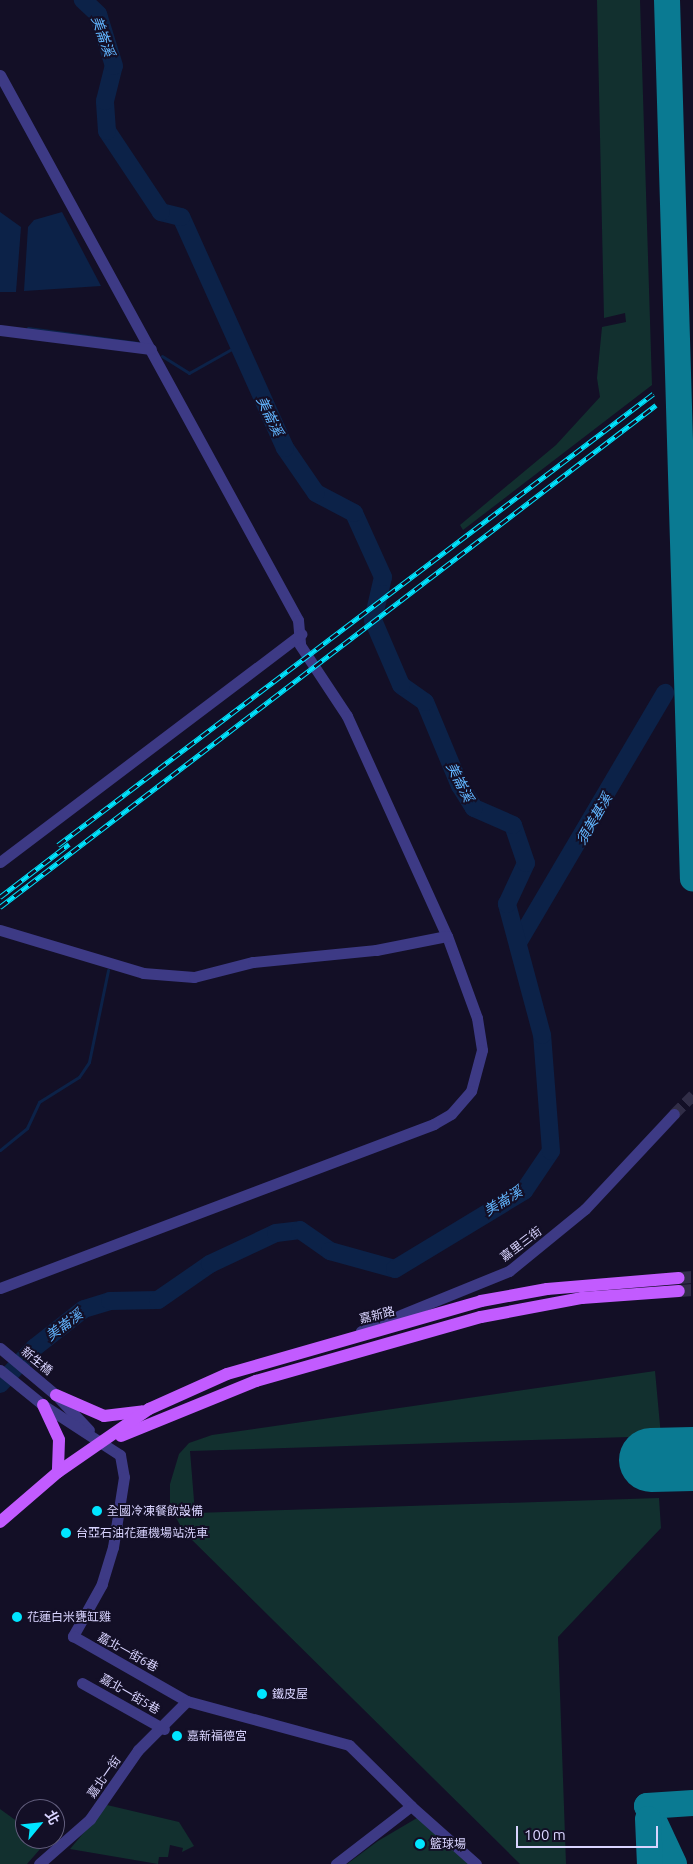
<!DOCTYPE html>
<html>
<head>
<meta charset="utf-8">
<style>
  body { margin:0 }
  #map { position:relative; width:693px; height:1864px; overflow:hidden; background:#130f26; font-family:Ubuntu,"Noto Sans TC",sans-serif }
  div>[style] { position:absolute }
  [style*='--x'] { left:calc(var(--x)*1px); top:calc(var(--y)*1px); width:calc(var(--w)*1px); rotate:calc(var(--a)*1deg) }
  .green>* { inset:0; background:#12302f }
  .water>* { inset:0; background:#0c2248 }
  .stream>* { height:3px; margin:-1.5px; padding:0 1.5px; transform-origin:1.5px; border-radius:1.5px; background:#0c2248 }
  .river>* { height:18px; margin:-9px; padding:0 9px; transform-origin:9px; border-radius:9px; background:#0c2248 }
  .taxiway>* { height:26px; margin:-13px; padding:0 13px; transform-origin:13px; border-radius:13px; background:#0a7a92 }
  .runway>* { height:64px; margin:-32px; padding:0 32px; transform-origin:32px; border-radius:32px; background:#0a7a92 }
  .minor-tunnel>* { height:11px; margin-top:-5.5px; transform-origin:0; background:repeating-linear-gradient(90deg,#312d47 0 11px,transparent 0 16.5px) }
  .major-tunnel>* { height:12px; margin-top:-6px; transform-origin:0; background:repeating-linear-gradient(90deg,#312d47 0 12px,transparent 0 18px) }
  .minor>* { height:11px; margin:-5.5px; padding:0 5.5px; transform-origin:5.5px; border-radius:5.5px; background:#3d3a85 }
  .major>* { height:12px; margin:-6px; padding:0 6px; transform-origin:6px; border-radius:6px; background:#c25bff }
  .rail>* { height:5px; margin-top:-2.5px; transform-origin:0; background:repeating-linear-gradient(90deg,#130f26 0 9px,#00e5ff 0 18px); box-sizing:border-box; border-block:1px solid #00e5ff }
  .dots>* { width:14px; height:14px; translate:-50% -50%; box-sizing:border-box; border:2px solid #130f26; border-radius:50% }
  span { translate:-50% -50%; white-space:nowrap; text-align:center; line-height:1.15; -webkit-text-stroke:4px #130f26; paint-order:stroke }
  .street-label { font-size:12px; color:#d9d4ff }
  .poi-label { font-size:12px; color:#d9d4ff }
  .left { translate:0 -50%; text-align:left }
  .water-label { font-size:14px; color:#62b6ff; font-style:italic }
  .north { position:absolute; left:15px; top:1799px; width:50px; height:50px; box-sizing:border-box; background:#130f26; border:1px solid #625e7d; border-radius:50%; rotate:62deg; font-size:14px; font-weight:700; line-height:20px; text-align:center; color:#d9d4ff }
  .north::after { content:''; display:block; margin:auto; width:18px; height:22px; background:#00e5ff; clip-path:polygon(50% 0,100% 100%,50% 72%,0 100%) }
  .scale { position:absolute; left:516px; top:1826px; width:142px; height:22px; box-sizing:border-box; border:2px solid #d9d4ff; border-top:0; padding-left:6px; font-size:15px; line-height:18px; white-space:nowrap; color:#d9d4ff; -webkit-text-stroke:4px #130f26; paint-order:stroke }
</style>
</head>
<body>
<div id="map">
  <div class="green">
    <div style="clip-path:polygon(597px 0,640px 0,652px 385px,463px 530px,460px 525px,556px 445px,600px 397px,597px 378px,602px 327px,626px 322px,625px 313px,604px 318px)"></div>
    <div style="clip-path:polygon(655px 1371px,661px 1436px,190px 1451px,195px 1513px,659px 1498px,661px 1528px,558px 1637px,566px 1864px,520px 1864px,184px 1532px,170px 1507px,170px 1484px,179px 1454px,189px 1443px,212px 1435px)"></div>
    <div style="clip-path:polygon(107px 1805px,179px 1822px,194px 1846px,182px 1852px,183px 1848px,170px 1845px,168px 1857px,159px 1857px,158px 1864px,70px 1849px)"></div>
    <div style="clip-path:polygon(0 1809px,25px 1827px,25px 1839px,48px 1840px,27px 1864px,0 1864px)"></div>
    <div style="clip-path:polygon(417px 1818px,469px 1864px,347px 1864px,378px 1841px)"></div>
  </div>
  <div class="water">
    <div style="clip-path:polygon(0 212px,21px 227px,16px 292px,0 292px)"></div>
    <div style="clip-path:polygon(62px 212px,101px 286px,24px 291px,28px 227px,34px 220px)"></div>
  </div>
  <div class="stream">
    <div style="--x:28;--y:328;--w:111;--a:7.8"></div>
    <div style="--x:162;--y:356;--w:32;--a:32"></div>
    <div style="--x:189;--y:373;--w:55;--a:-29.4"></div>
    <div style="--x:0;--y:1150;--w:35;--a:-39"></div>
    <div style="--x:27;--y:1128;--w:29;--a:-65"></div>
    <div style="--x:39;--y:1102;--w:47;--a:-32"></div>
    <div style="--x:79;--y:1077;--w:18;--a:-56"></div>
    <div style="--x:89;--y:1062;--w:94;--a:-78.3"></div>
  </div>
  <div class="river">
    <div style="--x:519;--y:941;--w:288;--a:-59.5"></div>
    <div style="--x:0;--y:1384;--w:50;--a:-46.6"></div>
    <div style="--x:34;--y:1348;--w:63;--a:-38"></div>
    <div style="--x:84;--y:1309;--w:27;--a:-17"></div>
    <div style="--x:110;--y:1301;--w:48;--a:-1.2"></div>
    <div style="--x:158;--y:1300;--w:63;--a:-34.7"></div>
    <div style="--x:210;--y:1264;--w:73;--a:-25.2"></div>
    <div style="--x:276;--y:1233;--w:24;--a:-7"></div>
    <div style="--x:300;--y:1230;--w:37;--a:35"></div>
    <div style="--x:330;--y:1251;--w:67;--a:15.5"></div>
    <div style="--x:395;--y:1269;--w:151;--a:-31.2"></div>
    <div style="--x:524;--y:1191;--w:48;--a:-56"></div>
    <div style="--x:551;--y:1151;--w:116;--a:-94.4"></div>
    <div style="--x:542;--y:1035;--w:136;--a:-105"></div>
    <div style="--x:507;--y:904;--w:45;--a:-65.1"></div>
    <div style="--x:526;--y:863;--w:40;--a:-108.9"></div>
    <div style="--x:513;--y:825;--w:43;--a:-156.4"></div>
    <div style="--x:474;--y:808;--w:26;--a:-122"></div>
    <div style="--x:460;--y:786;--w:91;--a:-112.6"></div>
    <div style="--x:425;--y:702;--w:29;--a:-145"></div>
    <div style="--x:401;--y:685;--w:71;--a:-113.3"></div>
    <div style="--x:373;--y:620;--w:44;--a:-76.9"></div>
    <div style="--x:383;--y:577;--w:70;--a:-114.4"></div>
    <div style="--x:354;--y:513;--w:43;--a:-152.2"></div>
    <div style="--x:316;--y:493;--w:55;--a:-124.6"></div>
    <div style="--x:285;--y:448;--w:253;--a:-114.2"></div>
    <div style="--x:181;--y:217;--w:21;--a:-166"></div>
    <div style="--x:161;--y:212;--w:97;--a:-123.7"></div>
    <div style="--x:107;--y:131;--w:30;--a:-94"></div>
    <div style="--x:105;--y:101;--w:36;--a:-76"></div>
    <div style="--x:114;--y:66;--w:54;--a:-107.1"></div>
    <div style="--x:98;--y:14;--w:21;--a:-137"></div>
  </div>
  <div class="taxiway">
    <div style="--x:667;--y:0;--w:879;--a:88.31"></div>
    <div style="--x:647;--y:1806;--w:64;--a:65"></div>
    <div style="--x:647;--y:1806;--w:46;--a:-3.7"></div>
    <div style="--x:648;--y:1819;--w:45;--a:87.5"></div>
  </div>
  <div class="runway">
    <div style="--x:651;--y:1460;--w:42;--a:-1.4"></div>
  </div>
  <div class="minor-tunnel">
    <div style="--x:674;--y:1114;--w:27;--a:-45"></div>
  </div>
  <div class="major-tunnel">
    <div style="--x:679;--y:1278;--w:14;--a:-4"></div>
    <div style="--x:679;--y:1291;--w:14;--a:-4"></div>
  </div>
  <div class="minor">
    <div style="--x:0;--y:75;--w:621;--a:61.33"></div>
    <div style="--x:298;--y:620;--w:25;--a:85"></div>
    <div style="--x:300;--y:645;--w:85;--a:56.5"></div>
    <div style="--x:347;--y:716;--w:242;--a:65.6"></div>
    <div style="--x:447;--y:936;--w:87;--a:69.9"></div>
    <div style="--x:477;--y:1018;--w:32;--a:81"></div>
    <div style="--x:482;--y:1050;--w:42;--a:105"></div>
    <div style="--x:471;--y:1091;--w:30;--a:131"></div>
    <div style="--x:451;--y:1114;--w:20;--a:150"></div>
    <div style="--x:434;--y:1124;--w:464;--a:159.3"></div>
    <div style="--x:0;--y:330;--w:152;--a:7.2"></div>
    <div style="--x:0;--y:862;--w:378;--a:-37.1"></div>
    <div style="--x:0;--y:930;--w:149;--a:16.7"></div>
    <div style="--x:143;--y:973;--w:51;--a:4.5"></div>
    <div style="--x:194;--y:977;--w:61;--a:-14.3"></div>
    <div style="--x:253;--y:962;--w:124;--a:-5.6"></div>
    <div style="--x:376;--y:950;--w:72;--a:-11.2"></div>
    <div style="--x:361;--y:1331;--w:160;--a:-22.1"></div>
    <div style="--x:509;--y:1271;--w:98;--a:-39.2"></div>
    <div style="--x:585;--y:1209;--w:130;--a:-46.9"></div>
    <div style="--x:0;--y:1348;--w:73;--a:40"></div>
    <div style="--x:56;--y:1395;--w:48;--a:46.7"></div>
    <div style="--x:0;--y:1370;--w:55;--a:39.1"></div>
    <div style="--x:43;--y:1405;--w:92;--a:33"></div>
    <div style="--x:120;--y:1455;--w:22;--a:80"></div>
    <div style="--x:124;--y:1477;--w:71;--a:98.9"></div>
    <div style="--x:113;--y:1547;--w:39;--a:107"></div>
    <div style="--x:102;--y:1584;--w:60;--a:119.1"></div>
    <div style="--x:73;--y:1636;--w:131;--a:29.7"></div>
    <div style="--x:187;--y:1701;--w:168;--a:15.2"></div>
    <div style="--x:349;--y:1745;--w:87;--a:44.5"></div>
    <div style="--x:411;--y:1806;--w:95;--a:142.3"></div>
    <div style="--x:82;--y:1683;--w:94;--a:29.3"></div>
    <div style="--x:411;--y:1806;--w:87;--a:41.7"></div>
    <div style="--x:39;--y:1864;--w:68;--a:-41.4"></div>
    <div style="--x:90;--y:1819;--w:84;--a:-55.2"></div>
    <div style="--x:138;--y:1750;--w:69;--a:-45"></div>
  </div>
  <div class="major">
    <div style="--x:56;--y:1395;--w:52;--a:23.6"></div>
    <div style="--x:104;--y:1416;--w:38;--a:-7"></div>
    <div style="--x:43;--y:1405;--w:38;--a:65"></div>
    <div style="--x:59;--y:1440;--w:32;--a:92"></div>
    <div style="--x:121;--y:1436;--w:146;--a:-22.2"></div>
    <div style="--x:256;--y:1381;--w:234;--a:-15.9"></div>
    <div style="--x:481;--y:1317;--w:103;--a:-10.7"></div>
    <div style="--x:582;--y:1298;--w:97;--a:-4.1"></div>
    <div style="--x:0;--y:1522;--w:77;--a:-40.8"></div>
    <div style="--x:58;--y:1472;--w:111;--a:-34.7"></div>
    <div style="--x:149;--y:1409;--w:85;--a:-24.2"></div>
    <div style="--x:227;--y:1374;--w:264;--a:-16"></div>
    <div style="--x:481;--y:1301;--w:67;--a:-10.3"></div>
    <div style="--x:547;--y:1289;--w:132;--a:-4.8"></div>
  </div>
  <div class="rail">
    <div style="--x:58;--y:845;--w:747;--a:-37.16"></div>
    <div style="--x:0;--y:897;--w:87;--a:-37.5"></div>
    <div style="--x:0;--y:907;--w:826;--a:-37.42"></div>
  </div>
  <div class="dots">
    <div style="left:97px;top:1511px;background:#00e5ff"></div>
    <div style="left:66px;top:1533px;background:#00e5ff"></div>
    <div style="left:17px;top:1617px;background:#00e5ff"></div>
    <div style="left:262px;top:1694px;background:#00e5ff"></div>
    <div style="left:177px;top:1736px;background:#00e5ff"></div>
    <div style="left:420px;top:1844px;background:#00e5ff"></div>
  </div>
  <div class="street-label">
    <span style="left:521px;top:1244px;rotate:-37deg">嘉里三街</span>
    <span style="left:377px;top:1315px;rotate:-14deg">嘉新路</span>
    <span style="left:37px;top:1361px;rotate:39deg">新生橋</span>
    <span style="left:128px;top:1652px;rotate:29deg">嘉北一街6巷</span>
    <span style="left:130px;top:1694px;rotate:30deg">嘉北一街5巷</span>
    <span style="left:104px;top:1777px;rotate:-55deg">嘉北一街</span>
  </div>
  <div class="poi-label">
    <span class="left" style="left:107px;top:1511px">全國冷凍餐飲設備</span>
    <span class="left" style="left:76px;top:1533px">台亞石油花蓮機場站洗車</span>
    <span class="left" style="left:27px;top:1617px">花蓮白米甕缸雞</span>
    <span class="left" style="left:272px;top:1694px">鐵皮屋</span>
    <span class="left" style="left:187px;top:1736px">嘉新福德宮</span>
    <span class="left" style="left:430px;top:1844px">籃球場</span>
  </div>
  <div class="water-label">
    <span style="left:103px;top:36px;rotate:70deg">美崙溪</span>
    <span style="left:270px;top:416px;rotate:64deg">美崙溪</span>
    <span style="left:460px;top:782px;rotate:63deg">美崙溪</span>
    <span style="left:594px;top:819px;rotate:-60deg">須美基溪</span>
    <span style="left:503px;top:1201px;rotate:-32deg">美崙溪</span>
    <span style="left:64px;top:1325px;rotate:-37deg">美崙溪</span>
  </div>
  <div class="north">北</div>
  <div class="scale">100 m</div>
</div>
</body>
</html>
